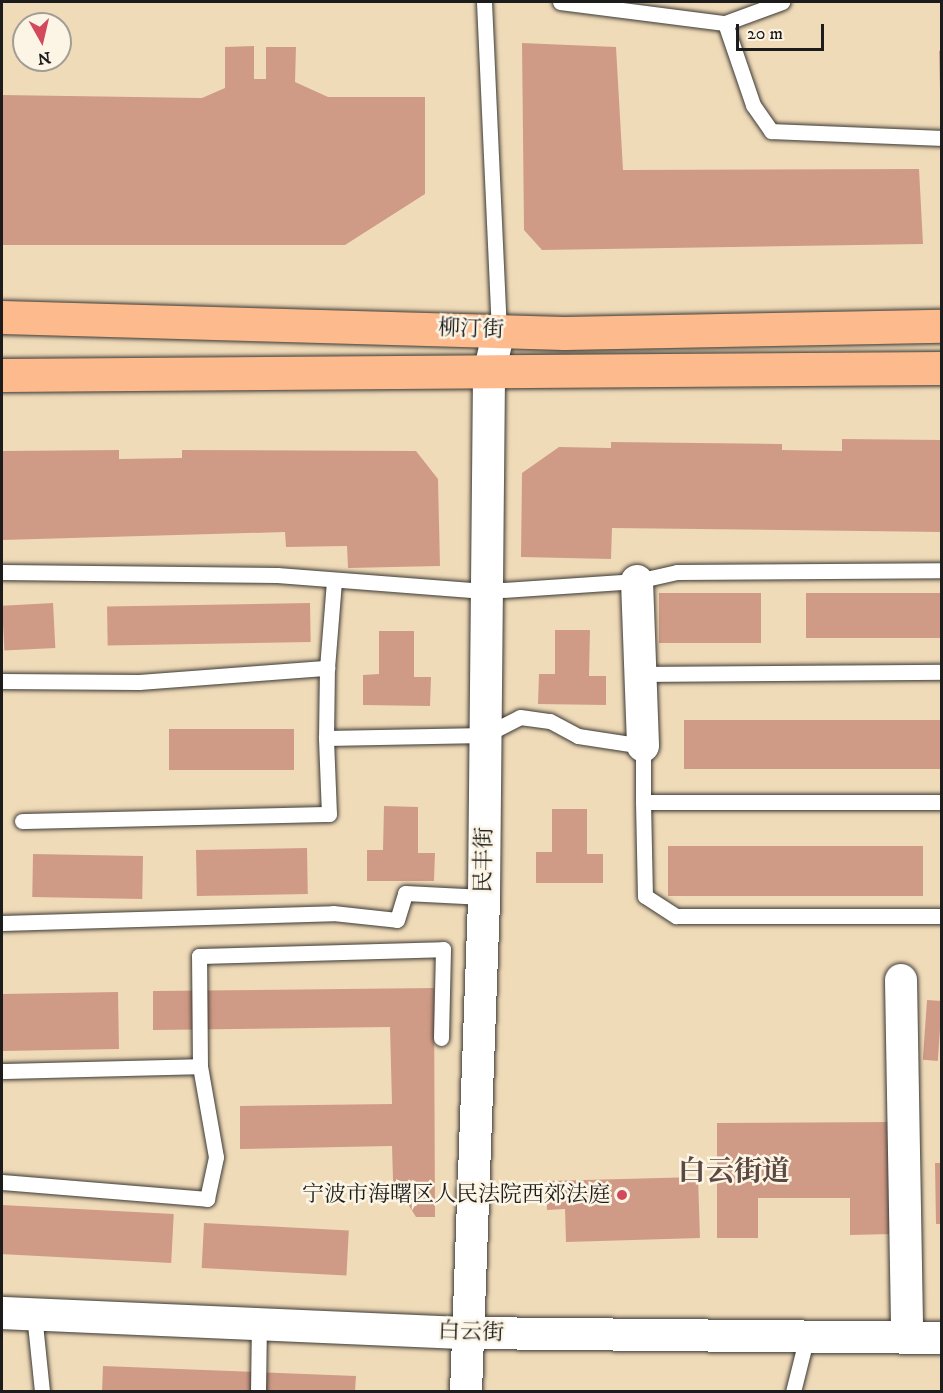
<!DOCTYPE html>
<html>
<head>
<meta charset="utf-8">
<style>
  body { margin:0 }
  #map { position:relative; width:943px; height:1393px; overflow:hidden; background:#f0dbb9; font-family:"IM FELL DW Pica","Noto Serif SC",serif }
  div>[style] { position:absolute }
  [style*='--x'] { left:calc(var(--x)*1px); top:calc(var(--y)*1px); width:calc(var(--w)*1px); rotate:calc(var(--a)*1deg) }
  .building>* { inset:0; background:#d09b86; transform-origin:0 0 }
  .roads { filter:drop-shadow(0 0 2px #3c3934) drop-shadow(0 0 2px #3c3934) }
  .service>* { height:15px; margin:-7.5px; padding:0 7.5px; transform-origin:7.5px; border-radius:7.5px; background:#fff }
  .minor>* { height:32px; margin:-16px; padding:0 16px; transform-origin:16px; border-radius:16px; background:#fff }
  .primary>* { height:33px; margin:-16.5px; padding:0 16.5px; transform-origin:16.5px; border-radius:16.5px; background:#fcba8d }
  .dots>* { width:16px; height:16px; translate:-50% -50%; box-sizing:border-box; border:3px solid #fcf5e5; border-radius:50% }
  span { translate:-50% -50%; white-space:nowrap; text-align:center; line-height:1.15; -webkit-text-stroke:5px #fcf5e5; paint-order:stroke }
  .street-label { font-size:22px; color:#1c1c1c }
  .poi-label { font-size:22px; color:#1c1c1c }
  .right { translate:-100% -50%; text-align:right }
  .district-label { font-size:28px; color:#5b4841; font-weight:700 }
  .frame { position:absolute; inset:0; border:3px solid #1c1c1c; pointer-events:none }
  .north { position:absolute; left:12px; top:12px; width:60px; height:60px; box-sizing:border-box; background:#fcf5e5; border:2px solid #a29e95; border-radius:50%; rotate:172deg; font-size:16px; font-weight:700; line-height:24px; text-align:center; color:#1c1c1c }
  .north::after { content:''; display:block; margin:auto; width:21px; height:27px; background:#d1495b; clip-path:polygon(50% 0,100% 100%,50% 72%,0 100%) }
  .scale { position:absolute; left:736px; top:24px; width:88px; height:27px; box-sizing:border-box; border:3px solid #1c1c1c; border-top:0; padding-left:8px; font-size:18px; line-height:21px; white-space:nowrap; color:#1c1c1c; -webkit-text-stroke:4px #fcf5e5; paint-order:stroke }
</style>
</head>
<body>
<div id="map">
  <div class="building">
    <div style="clip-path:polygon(522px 43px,616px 47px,623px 170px,919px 169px,923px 244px,542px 250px,524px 230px)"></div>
    <div style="clip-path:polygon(254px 46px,254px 79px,266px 79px,266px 47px,296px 47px,295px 82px,328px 97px,425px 97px,425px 194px,345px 245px,2px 245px,2px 95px,202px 98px,225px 88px,225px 47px)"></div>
    <div style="clip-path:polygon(942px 50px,942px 90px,940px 91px,939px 51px)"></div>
    <div style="clip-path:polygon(842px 439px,942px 440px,942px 532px,612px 528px,611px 559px,521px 557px,522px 473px,559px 447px,611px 448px,611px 442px,782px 444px,782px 450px,842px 451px)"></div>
    <div style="clip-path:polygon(119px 450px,119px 459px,182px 458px,182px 450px,416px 451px,438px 479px,440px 566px,348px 568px,347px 546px,286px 547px,285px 532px,2px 540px,2px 451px)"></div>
    <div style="left:761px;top:593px;width:50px;height:102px;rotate:90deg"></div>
    <div style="left:942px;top:593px;width:45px;height:136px;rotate:90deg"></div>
    <div style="left:53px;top:603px;width:45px;height:51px;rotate:87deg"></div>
    <div style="left:310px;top:603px;width:39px;height:203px;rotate:89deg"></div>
    <div style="clip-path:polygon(555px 630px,590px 630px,589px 676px,606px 676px,606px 705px,538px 704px,539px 674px,555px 674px)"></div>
    <div style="clip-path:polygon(379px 631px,414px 631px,414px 677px,431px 677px,430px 706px,363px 705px,363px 675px,379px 674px)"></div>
    <div style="left:684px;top:720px;width:256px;height:49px"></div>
    <div style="left:169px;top:729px;width:125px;height:41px"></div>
    <div style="clip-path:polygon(384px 806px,418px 807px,418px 853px,435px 853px,434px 881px,367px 881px,367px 850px,383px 850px)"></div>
    <div style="clip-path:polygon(552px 809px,587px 809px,587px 854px,603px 854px,603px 883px,536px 883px,536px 852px,552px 852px)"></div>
    <div style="left:668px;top:846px;width:255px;height:50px"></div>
    <div style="left:307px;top:848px;width:46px;height:111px;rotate:89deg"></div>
    <div style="left:33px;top:854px;width:110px;height:43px;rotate:1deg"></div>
    <div style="clip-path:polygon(434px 988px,435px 1217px,416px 1217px,393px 1180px,392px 1146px,240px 1149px,240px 1106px,392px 1104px,390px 1027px,153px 1030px,153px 991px)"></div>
    <div style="left:118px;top:992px;width:57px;height:116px;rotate:89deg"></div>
    <div style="left:927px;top:1000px;width:15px;height:60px;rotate:4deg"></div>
    <div style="clip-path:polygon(893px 1122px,894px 1234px,850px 1235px,850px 1198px,758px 1198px,758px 1238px,717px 1238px,717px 1123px)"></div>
    <div style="clip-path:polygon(935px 1163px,942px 1163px,942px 1224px,936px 1224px)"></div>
    <div style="clip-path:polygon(698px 1177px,700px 1238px,566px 1242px,565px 1209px,547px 1210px,546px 1181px)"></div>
    <div style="left:2px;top:1205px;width:172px;height:49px;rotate:3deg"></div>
    <div style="left:204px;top:1223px;width:145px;height:45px;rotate:3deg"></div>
    <div style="clip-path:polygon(103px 1366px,356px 1376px,355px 1392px,102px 1392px)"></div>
  </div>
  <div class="roads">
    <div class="service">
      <div style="--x:484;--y:2;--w:328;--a:87.4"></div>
      <div style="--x:560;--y:2;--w:166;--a:7.3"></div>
      <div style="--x:725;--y:23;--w:61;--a:-20.2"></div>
      <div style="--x:725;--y:23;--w:87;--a:71.1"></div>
      <div style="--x:753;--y:105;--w:32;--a:55"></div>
      <div style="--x:771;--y:131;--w:171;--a:2.3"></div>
      <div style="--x:2;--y:572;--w:275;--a:0.6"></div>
      <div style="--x:277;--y:575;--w:211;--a:4.4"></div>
      <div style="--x:487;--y:591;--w:150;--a:-3.8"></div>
      <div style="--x:637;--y:581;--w:41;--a:-12.7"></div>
      <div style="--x:677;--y:572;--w:265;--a:-0.4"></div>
      <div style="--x:643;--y:674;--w:299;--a:-0.4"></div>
      <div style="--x:2;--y:681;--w:137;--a:0.4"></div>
      <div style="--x:139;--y:682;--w:189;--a:-4.3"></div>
      <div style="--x:327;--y:668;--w:87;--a:-85.4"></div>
      <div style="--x:326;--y:738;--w:70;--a:-89.2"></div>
      <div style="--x:643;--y:802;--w:94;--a:88.8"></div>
      <div style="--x:645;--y:896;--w:37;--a:33"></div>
      <div style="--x:676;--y:916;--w:266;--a:0"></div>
      <div style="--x:22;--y:821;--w:307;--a:-1.3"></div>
      <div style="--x:329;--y:814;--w:76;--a:-92.3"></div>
      <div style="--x:326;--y:738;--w:159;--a:-1.1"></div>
      <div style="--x:485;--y:735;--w:39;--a:-27"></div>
      <div style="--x:520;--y:717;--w:30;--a:8"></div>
      <div style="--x:550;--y:721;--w:32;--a:28"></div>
      <div style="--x:578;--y:736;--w:66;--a:8.7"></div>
      <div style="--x:643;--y:746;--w:56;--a:90"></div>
      <div style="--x:643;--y:802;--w:299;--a:0"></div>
      <div style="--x:2;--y:923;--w:331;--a:-1.7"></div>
      <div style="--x:333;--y:913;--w:64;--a:6.2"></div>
      <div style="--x:397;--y:920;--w:28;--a:-73"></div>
      <div style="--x:405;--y:893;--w:79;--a:2.9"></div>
      <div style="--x:2;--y:1071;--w:198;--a:-1.4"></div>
      <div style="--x:2;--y:1182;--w:206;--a:4.7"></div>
      <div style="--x:207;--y:1199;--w:43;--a:-77.9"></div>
      <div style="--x:216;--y:1157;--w:92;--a:-100"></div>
      <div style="--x:200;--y:1066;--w:110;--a:-90.5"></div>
      <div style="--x:199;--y:956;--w:244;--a:-1.6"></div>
      <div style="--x:443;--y:949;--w:89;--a:91.3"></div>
      <div style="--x:34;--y:1314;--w:78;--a:84.1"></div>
      <div style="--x:258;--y:1392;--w:70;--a:-89.2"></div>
      <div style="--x:793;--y:1392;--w:58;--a:-76"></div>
    </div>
    <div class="minor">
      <div style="--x:637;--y:581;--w:165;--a:87.9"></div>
      <div style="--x:901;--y:980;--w:357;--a:89"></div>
      <div style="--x:2;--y:1313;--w:467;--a:2.5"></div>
      <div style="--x:469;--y:1333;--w:473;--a:0.6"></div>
      <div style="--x:466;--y:1392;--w:495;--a:-87.9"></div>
      <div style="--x:484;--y:897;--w:523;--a:-89.45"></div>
      <div style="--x:489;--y:374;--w:45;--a:-77.2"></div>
    </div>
    <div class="primary">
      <div style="--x:2;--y:317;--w:562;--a:1.63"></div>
      <div style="--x:564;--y:333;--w:378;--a:-1.1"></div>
      <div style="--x:2;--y:375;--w:940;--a:-0.43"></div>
    </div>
  </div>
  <div class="dots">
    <div style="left:622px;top:1195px;background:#d1495b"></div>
  </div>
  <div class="street-label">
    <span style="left:471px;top:329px;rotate:2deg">柳汀街</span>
    <span style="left:484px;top:860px;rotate:-89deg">民丰街</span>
    <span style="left:471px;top:1332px;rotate:2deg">白云街</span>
  </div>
  <div class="poi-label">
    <span class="right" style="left:610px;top:1195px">宁波市海曙区人民法院西郊法庭</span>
  </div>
  <div class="district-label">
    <span style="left:734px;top:1172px">白云街道</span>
  </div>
  <div class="frame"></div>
  <div class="north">N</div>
  <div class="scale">20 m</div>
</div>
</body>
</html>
